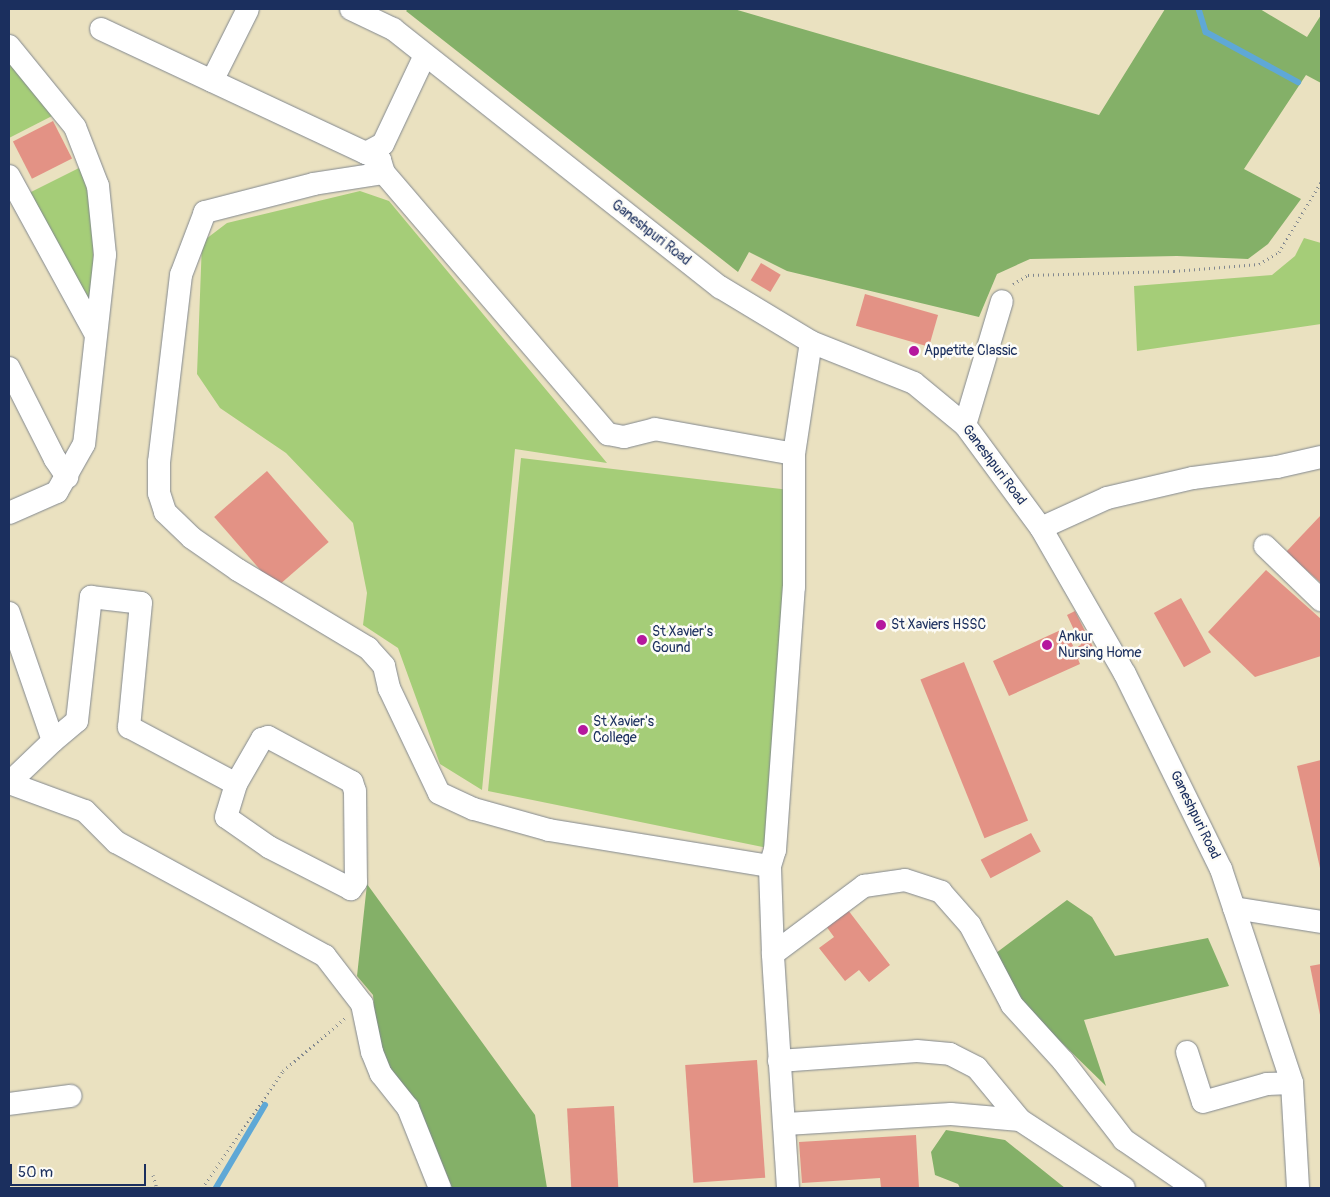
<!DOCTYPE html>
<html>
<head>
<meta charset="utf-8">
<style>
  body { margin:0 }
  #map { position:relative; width:1330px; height:1197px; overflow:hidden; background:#eae1c0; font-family:Pangolin,sans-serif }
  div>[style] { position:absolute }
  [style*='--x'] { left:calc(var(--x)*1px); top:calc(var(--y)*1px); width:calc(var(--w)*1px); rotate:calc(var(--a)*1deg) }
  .green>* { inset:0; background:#a5cd78 }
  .forest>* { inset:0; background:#84b068 }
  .stream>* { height:5.5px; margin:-2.75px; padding:0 2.75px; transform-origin:2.75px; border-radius:2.75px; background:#5fa8d6 }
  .building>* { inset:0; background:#e39285; transform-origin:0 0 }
  .path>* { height:3px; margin-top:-1.5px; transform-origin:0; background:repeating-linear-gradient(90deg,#82888f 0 1px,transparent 0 5px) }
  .roads { filter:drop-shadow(0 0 1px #82888f) drop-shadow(0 0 1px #82888f) }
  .minor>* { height:22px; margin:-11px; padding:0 11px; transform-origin:11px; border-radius:11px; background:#fff }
  .dots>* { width:14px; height:14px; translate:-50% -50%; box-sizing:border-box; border:2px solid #fdfcf7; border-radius:50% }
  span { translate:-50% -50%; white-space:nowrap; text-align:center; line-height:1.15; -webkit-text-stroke:5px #fdfcf7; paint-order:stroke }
  .street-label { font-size:14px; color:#1b2f5e }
  .poi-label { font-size:14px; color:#1b2f5e }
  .left { translate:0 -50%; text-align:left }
  .frame { position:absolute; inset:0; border:10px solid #1b2f5e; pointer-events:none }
  .scale { position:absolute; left:10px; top:1164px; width:136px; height:22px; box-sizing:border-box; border:2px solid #1b2f5e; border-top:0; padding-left:6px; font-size:15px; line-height:18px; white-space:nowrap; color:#1b2f5e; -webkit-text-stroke:4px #fdfcf7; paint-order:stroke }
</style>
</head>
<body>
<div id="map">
  <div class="green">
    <div style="clip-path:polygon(9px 58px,54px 115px,9px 138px)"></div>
    <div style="clip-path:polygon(81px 167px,94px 216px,92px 314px,25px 195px)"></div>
    <div style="clip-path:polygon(360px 191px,389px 201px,607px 463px,515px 449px,482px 790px,440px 764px,398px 648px,363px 625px,367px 593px,353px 523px,286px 453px,220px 408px,197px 374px,202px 242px,227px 223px)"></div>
    <div style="clip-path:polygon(1304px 238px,1321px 243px,1321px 324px,1137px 351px,1134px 286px,1272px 275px,1295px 256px)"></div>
    <div style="clip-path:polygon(521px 458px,790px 490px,768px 848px,488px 791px)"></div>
  </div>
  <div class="forest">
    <div style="clip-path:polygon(408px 9px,734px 9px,1099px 115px,1165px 9px,1260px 9px,1307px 37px,1321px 15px,1321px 83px,1306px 75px,1244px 169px,1301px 199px,1268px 244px,1248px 259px,1177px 256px,1030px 259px,997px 274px,979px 317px,787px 271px,749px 252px,738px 272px,406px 11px)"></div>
    <div style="clip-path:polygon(367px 884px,535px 1115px,547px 1188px,452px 1188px,421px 1112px,392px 1080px,378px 1049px,373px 995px,357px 976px)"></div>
    <div style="clip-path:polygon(1067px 900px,1092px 917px,1115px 956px,1208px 938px,1229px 986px,1084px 1020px,1106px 1086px,1020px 1002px,996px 953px)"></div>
    <div style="clip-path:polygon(946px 1130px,1005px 1140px,1065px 1188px,960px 1188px,958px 1184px,935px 1175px,931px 1152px)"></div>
  </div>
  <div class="stream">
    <div style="--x:1199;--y:9;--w:24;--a:73"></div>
    <div style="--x:1206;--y:32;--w:105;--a:28.5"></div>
    <div style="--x:216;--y:1188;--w:96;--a:-59.4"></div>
  </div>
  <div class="building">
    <div style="left:53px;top:121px;width:42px;height:45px;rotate:63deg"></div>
    <div style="left:761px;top:263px;width:23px;height:20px;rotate:31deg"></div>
    <div style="left:865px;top:294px;width:76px;height:33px;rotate:16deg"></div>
    <div style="left:267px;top:471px;width:94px;height:70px;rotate:49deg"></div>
    <div style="clip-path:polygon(1321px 515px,1321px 583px,1286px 552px)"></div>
    <div style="clip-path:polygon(1266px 570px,1321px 619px,1321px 656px,1255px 677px,1208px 632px)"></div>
    <div style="left:1181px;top:598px;width:62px;height:31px;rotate:61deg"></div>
    <div style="clip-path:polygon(1075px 611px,1095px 651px,1078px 659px,1080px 664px,1009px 696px,993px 661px,1065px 628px,1074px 648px,1081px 645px,1067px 615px)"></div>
    <div style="left:964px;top:662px;width:171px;height:47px;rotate:68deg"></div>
    <div style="clip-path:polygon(1321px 760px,1321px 868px,1320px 868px,1297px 766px)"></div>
    <div style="left:1031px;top:833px;width:21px;height:57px;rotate:62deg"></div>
    <div style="clip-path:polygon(848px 910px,890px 965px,869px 982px,859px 970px,845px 981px,819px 948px,834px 937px,826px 926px)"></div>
    <div style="clip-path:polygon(1321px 964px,1321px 1015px,1320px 1015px,1310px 966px)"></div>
    <div style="left:757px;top:1060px;width:118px;height:72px;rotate:86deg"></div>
    <div style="left:614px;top:1106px;width:82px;height:47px;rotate:87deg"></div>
    <div style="clip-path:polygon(916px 1135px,919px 1188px,881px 1188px,880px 1178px,802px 1183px,799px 1142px)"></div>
  </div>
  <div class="path">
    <div style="--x:1013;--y:284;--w:17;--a:-31"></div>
    <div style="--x:1028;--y:275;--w:146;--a:-1.6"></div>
    <div style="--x:1174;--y:271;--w:85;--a:-4.7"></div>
    <div style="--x:1259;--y:264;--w:23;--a:-31"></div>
    <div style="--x:1279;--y:252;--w:82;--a:-59"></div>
    <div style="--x:153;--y:1175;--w:14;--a:73"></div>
    <div style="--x:202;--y:1188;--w:142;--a:-55.3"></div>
    <div style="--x:283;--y:1071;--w:82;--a:-40.5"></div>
  </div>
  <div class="roads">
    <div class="minor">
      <div style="--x:351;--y:9;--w:47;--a:25.5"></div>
      <div style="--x:393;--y:29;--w:417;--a:38.3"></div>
      <div style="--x:720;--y:287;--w:106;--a:31.1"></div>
      <div style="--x:811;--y:342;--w:111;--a:21.7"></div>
      <div style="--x:914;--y:383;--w:66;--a:39.5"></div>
      <div style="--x:965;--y:425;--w:128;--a:53.6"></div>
      <div style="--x:1041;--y:528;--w:168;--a:60.1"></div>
      <div style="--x:1125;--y:674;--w:217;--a:63.8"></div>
      <div style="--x:1221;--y:869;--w:225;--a:71.6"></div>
      <div style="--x:1292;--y:1083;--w:105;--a:86.7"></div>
      <div style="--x:101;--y:29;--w:293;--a:25.1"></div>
      <div style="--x:366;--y:153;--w:19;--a:-28"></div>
      <div style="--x:383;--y:144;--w:98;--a:-64.7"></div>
      <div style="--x:9;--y:46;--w:104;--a:50.8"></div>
      <div style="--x:75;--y:127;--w:63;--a:68.7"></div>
      <div style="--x:98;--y:186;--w:69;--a:84.2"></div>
      <div style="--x:105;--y:255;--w:190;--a:96.3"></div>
      <div style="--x:84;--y:444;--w:55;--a:119.4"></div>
      <div style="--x:57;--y:492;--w:52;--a:156.4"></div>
      <div style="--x:212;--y:81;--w:80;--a:-63.4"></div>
      <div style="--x:366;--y:153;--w:16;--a:27"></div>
      <div style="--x:380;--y:160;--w:14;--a:73"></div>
      <div style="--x:384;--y:173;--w:344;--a:49.4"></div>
      <div style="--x:608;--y:434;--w:16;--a:11"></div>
      <div style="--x:624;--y:437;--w:32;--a:-14"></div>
      <div style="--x:655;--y:429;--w:141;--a:10.2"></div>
      <div style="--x:384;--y:173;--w:71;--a:171.1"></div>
      <div style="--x:314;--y:184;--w:113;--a:165.6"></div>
      <div style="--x:205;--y:212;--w:67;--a:110.9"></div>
      <div style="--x:181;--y:275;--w:188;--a:96.7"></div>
      <div style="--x:159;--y:462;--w:31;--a:90"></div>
      <div style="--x:159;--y:493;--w:20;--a:72"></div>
      <div style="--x:165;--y:512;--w:37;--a:44"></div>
      <div style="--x:192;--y:538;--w:56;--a:34.8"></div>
      <div style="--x:238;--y:570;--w:152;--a:31"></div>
      <div style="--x:368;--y:648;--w:24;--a:48"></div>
      <div style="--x:384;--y:666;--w:23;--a:77"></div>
      <div style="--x:389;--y:688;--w:116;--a:64.5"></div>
      <div style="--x:439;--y:793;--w:38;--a:25"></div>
      <div style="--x:474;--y:809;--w:78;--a:15.6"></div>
      <div style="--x:549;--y:830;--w:224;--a:9.3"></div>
      <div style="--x:9;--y:176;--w:179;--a:61.3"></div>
      <div style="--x:9;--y:368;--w:102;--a:63.2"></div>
      <div style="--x:55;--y:459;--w:22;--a:56"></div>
      <div style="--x:965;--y:425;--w:129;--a:-73.4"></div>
      <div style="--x:1041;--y:528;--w:72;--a:-24.4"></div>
      <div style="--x:1107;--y:498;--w:88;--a:-13.1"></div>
      <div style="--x:1193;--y:478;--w:85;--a:-7.5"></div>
      <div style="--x:1277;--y:467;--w:45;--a:-12.8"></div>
      <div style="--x:1265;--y:546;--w:78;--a:44"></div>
      <div style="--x:9;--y:613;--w:135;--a:71"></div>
      <div style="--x:53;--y:741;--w:61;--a:136.3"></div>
      <div style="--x:268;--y:737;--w:95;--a:28.2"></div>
      <div style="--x:352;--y:782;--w:9;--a:72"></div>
      <div style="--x:355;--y:791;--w:91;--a:89.4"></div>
      <div style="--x:356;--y:882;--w:9;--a:126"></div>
      <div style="--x:351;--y:889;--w:92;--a:-152.9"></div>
      <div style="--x:269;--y:847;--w:52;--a:-145.1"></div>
      <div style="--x:226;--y:817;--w:34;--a:-73"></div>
      <div style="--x:236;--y:784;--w:52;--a:-60"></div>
      <div style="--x:262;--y:739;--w:6;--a:-18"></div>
      <div style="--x:53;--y:741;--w:31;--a:-40"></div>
      <div style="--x:77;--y:721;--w:125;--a:-83.6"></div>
      <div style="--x:91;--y:597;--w:50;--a:6.8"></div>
      <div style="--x:141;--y:603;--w:125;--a:95.5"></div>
      <div style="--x:129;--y:727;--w:121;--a:28"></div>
      <div style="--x:9;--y:783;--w:81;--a:20.2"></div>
      <div style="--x:85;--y:811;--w:44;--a:45"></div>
      <div style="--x:116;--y:842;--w:238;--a:28.6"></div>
      <div style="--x:325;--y:956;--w:61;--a:52.4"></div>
      <div style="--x:362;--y:1004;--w:49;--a:78.2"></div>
      <div style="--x:372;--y:1052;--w:24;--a:68"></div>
      <div style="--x:381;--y:1074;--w:43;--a:51.5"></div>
      <div style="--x:408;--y:1108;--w:86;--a:68.2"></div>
      <div style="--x:1234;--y:908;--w:88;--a:9.1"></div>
      <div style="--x:773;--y:954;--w:88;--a:-92"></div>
      <div style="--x:770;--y:866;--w:17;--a:-73"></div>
      <div style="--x:775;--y:850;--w:264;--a:-85.9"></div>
      <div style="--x:794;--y:587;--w:133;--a:-90"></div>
      <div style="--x:794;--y:454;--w:113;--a:-81.4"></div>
      <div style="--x:1187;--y:1052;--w:52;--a:72.3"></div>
      <div style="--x:1203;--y:1102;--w:66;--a:-15.7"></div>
      <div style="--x:1267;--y:1084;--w:25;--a:-2"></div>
      <div style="--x:779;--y:1061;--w:138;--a:-4.1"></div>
      <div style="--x:917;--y:1051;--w:33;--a:5"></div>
      <div style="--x:950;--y:1054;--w:30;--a:27"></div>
      <div style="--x:977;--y:1068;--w:67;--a:50.4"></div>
      <div style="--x:9;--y:1104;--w:62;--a:-7.5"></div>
      <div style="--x:786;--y:1124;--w:165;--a:-3.5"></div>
      <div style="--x:951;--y:1114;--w:69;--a:5"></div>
      <div style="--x:1020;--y:1120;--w:124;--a:33.2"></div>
      <div style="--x:788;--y:1188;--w:234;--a:-93.7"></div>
      <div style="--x:773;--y:954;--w:114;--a:-36.8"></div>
      <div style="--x:864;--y:886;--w:41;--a:-8.3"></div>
      <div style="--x:905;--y:880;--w:38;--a:18"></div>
      <div style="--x:941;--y:892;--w:44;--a:48.7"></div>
      <div style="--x:970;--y:925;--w:90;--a:62.3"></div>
      <div style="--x:1012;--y:1005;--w:76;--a:47.7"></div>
      <div style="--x:1063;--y:1061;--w:100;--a:52.3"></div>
      <div style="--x:1124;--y:1140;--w:85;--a:34.4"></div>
    </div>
  </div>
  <div class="dots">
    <div style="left:914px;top:351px;background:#b5179e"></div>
    <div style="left:881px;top:625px;background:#b5179e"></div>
    <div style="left:642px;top:640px;background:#b5179e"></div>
    <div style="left:1047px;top:645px;background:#b5179e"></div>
    <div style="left:583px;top:730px;background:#b5179e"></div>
  </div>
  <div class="street-label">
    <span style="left:651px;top:233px;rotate:38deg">Ganeshpuri Road</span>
    <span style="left:994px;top:465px;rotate:53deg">Ganeshpuri Road</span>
    <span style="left:1195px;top:815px;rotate:64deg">Ganeshpuri Road</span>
  </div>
  <div class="poi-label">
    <span class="left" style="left:924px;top:351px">Appetite Classic</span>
    <span class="left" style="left:891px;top:625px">St Xaviers HSSC</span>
    <span class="left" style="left:652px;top:640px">St Xavier's<br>Gound</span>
    <span class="left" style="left:1058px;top:645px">Ankur<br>Nursing Home</span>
    <span class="left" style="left:593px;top:730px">St Xavier's<br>College</span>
  </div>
  <div class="frame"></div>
  <div class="scale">50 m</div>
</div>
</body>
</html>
